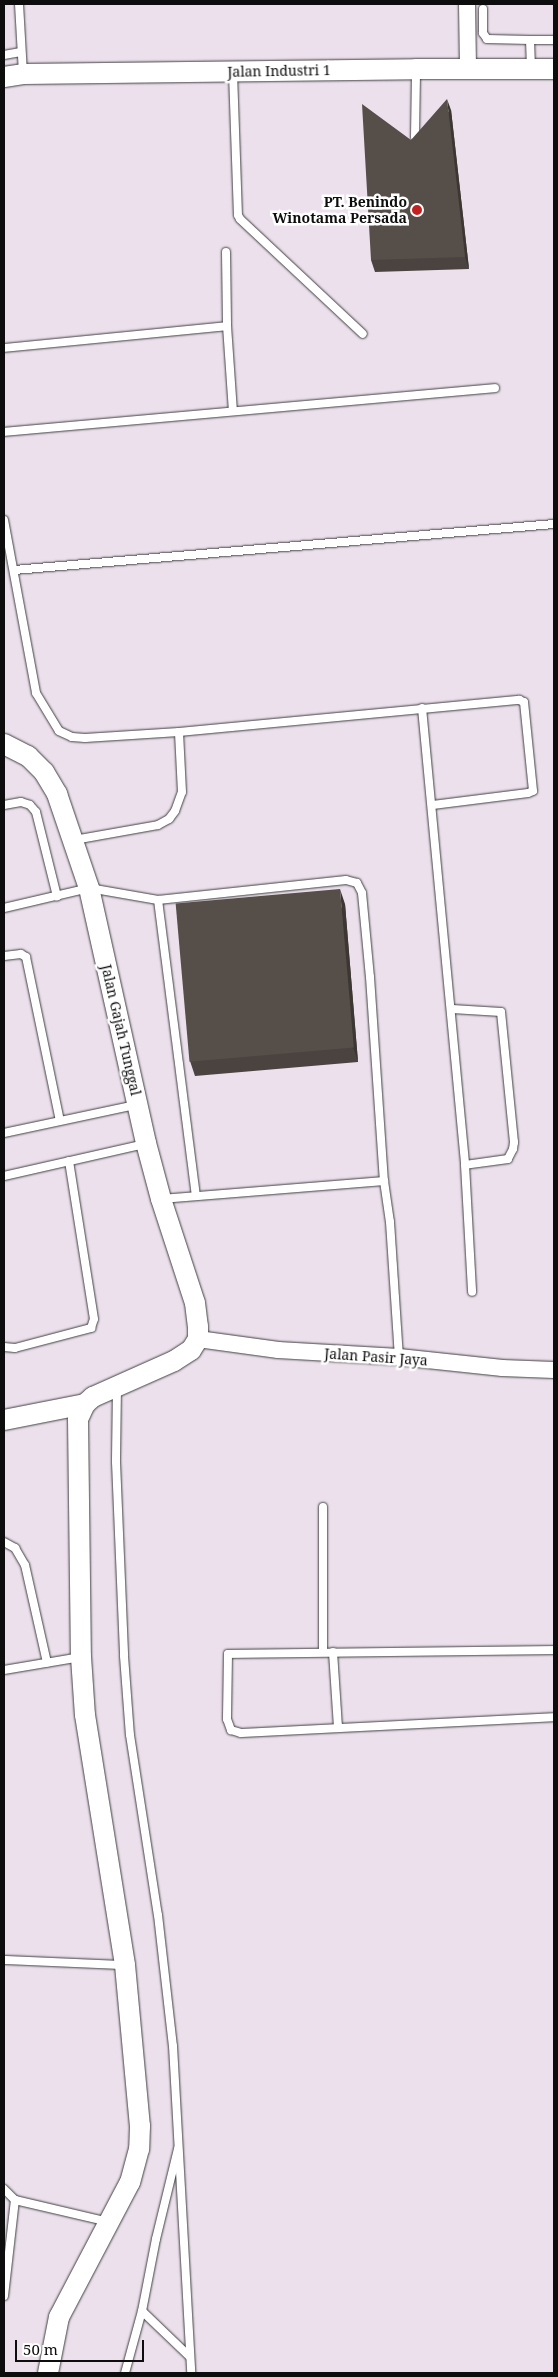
<!DOCTYPE html>
<html>
<head>
<meta charset="utf-8">
<style>
  body { margin:0 }
  #map { position:relative; width:558px; height:2377px; overflow:hidden; background:#fffcec; font-family:"Noto Serif",serif }
  div>[style] { position:absolute }
  [style*='--x'] { left:calc(var(--x)*1px); top:calc(var(--y)*1px); width:calc(var(--w)*1px); rotate:calc(var(--a)*1deg) }
  .industrial>* { inset:0; background:#ebe0ec; transform-origin:0 0 }
  .roads { filter:drop-shadow(0 0 1px #404040) drop-shadow(0 0 1px #404040) }
  .service>* { height:8px; margin:-4px; padding:0 4px; transform-origin:4px; border-radius:4px; background:#fff }
  .minor>* { height:16px; margin:-8px; padding:0 8px; transform-origin:8px; border-radius:8px; background:#fff }
  .tertiary>* { height:20px; margin:-10px; padding:0 10px; transform-origin:10px; border-radius:10px; background:#fff }
  .wall>* { inset:0; background:#4a433f }
  .shaded-wall>* { inset:0; background:#3c3733 }
  .building>* { inset:0; background:#564e49; transform-origin:0 0 }
  .dots>* { width:14px; height:14px; translate:-50% -50%; box-sizing:border-box; border:2px solid #fff; border-radius:50% }
  span { translate:-50% -50%; white-space:nowrap; text-align:center; line-height:1.15; -webkit-text-stroke:5px #fff; paint-order:stroke }
  .street-label { font-size:14px; color:#0d0d0d }
  .poi-label { font-size:14px; color:#0d0d0d; font-weight:700 }
  .right { translate:-100% -50%; text-align:right }
  .frame { position:absolute; inset:0; border:5px solid #0d0d0d; pointer-events:none }
  .scale { position:absolute; left:15px; top:2340px; width:129px; height:22px; box-sizing:border-box; border:2px solid #0d0d0d; border-top:0; padding-left:6px; font-size:15px; line-height:18px; white-space:nowrap; color:#0d0d0d; -webkit-text-stroke:4px #fff; paint-order:stroke }
</style>
</head>
<body>
<div id="map">
  <div class="industrial">
    <div style="left:4px;top:4px;width:550px;height:2369px"></div>
  </div>
  <div class="roads">
    <div class="service">
      <div style="--x:19;--y:4;--w:70;--a:86.7"></div>
      <div style="--x:483;--y:9;--w:24;--a:90"></div>
      <div style="--x:483;--y:33;--w:7;--a:56"></div>
      <div style="--x:487;--y:39;--w:43;--a:1.3"></div>
      <div style="--x:4;--y:55;--w:17;--a:-10"></div>
      <div style="--x:531;--y:68;--w:28;--a:-92"></div>
      <div style="--x:530;--y:40;--w:24;--a:0"></div>
      <div style="--x:233;--y:73;--w:142;--a:88"></div>
      <div style="--x:238;--y:215;--w:4;--a:63"></div>
      <div style="--x:240;--y:219;--w:168;--a:43.1"></div>
      <div style="--x:415;--y:137;--w:66;--a:-89.1"></div>
      <div style="--x:226;--y:252;--w:74;--a:89.2"></div>
      <div style="--x:227;--y:326;--w:85;--a:86"></div>
      <div style="--x:4;--y:348;--w:224;--a:-5.6"></div>
      <div style="--x:4;--y:432;--w:493;--a:-5.1"></div>
      <div style="--x:4;--y:520;--w:176;--a:79.5"></div>
      <div style="--x:36;--y:693;--w:44;--a:58.8"></div>
      <div style="--x:59;--y:731;--w:14;--a:25"></div>
      <div style="--x:72;--y:737;--w:13;--a:4"></div>
      <div style="--x:85;--y:738;--w:94;--a:-3.7"></div>
      <div style="--x:179;--y:732;--w:342;--a:-5.4"></div>
      <div style="--x:519;--y:700;--w:5;--a:22"></div>
      <div style="--x:524;--y:702;--w:89;--a:84.2"></div>
      <div style="--x:533;--y:791;--w:5;--a:158"></div>
      <div style="--x:528;--y:793;--w:96;--a:172.8"></div>
      <div style="--x:14;--y:570;--w:542;--a:-4.87"></div>
      <div style="--x:422;--y:708;--w:459;--a:84.6"></div>
      <div style="--x:465;--y:1165;--w:127;--a:86.8"></div>
      <div style="--x:4;--y:805;--w:17;--a:-10"></div>
      <div style="--x:21;--y:802;--w:9;--a:18"></div>
      <div style="--x:30;--y:805;--w:9;--a:49"></div>
      <div style="--x:36;--y:812;--w:87;--a:76"></div>
      <div style="--x:74;--y:840;--w:85;--a:-10.1"></div>
      <div style="--x:158;--y:825;--w:13;--a:-29"></div>
      <div style="--x:169;--y:819;--w:10;--a:-53"></div>
      <div style="--x:175;--y:811;--w:20;--a:-70"></div>
      <div style="--x:182;--y:792;--w:60;--a:-92.9"></div>
      <div style="--x:158;--y:900;--w:297;--a:82.7"></div>
      <div style="--x:4;--y:908;--w:87;--a:-13.2"></div>
      <div style="--x:89;--y:888;--w:70;--a:9.9"></div>
      <div style="--x:158;--y:900;--w:189;--a:-6.1"></div>
      <div style="--x:346;--y:880;--w:11;--a:15"></div>
      <div style="--x:357;--y:883;--w:11;--a:63"></div>
      <div style="--x:362;--y:893;--w:84;--a:84.6"></div>
      <div style="--x:370;--y:977;--w:204;--a:86.1"></div>
      <div style="--x:4;--y:956;--w:17;--a:-7"></div>
      <div style="--x:21;--y:954;--w:6;--a:31"></div>
      <div style="--x:26;--y:957;--w:167;--a:78.3"></div>
      <div style="--x:452;--y:1009;--w:49;--a:3.5"></div>
      <div style="--x:501;--y:1012;--w:131;--a:84.3"></div>
      <div style="--x:514;--y:1142;--w:7;--a:98"></div>
      <div style="--x:513;--y:1149;--w:11;--a:117"></div>
      <div style="--x:508;--y:1159;--w:43;--a:172.1"></div>
      <div style="--x:4;--y:1133;--w:135;--a:-12"></div>
      <div style="--x:4;--y:1176;--w:145;--a:-12.8"></div>
      <div style="--x:161;--y:1199;--w:224;--a:-4.6"></div>
      <div style="--x:384;--y:1181;--w:41;--a:81.7"></div>
      <div style="--x:390;--y:1222;--w:135;--a:86.2"></div>
      <div style="--x:4;--y:1347;--w:11;--a:5"></div>
      <div style="--x:15;--y:1348;--w:79;--a:-14.7"></div>
      <div style="--x:91;--y:1328;--w:9;--a:-72"></div>
      <div style="--x:94;--y:1319;--w:160;--a:-99"></div>
      <div style="--x:117;--y:1387;--w:75;--a:90.8"></div>
      <div style="--x:116;--y:1462;--w:194;--a:87.6"></div>
      <div style="--x:124;--y:1656;--w:79;--a:85.7"></div>
      <div style="--x:130;--y:1735;--w:182;--a:81.2"></div>
      <div style="--x:158;--y:1915;--w:132;--a:83.5"></div>
      <div style="--x:173;--y:2046;--w:327;--a:86.8"></div>
      <div style="--x:323;--y:1507;--w:145;--a:90"></div>
      <div style="--x:4;--y:1542;--w:13;--a:29"></div>
      <div style="--x:15;--y:1548;--w:20;--a:60"></div>
      <div style="--x:25;--y:1565;--w:100;--a:77.3"></div>
      <div style="--x:554;--y:1650;--w:326;--a:179.3"></div>
      <div style="--x:228;--y:1654;--w:65;--a:90.9"></div>
      <div style="--x:227;--y:1719;--w:12;--a:70"></div>
      <div style="--x:231;--y:1730;--w:10;--a:17"></div>
      <div style="--x:241;--y:1733;--w:313;--a:-2.9"></div>
      <div style="--x:333;--y:1652;--w:76;--a:86.2"></div>
      <div style="--x:4;--y:1670;--w:78;--a:-9.6"></div>
      <div style="--x:4;--y:1960;--w:119;--a:2.4"></div>
      <div style="--x:4;--y:2189;--w:16;--a:45"></div>
      <div style="--x:4;--y:2296;--w:97;--a:-83.5"></div>
      <div style="--x:15;--y:2200;--w:97;--a:13.2"></div>
      <div style="--x:142;--y:2311;--w:66;--a:43.8"></div>
      <div style="--x:125;--y:2373;--w:64;--a:-74.7"></div>
      <div style="--x:142;--y:2311;--w:73;--a:-79"></div>
      <div style="--x:156;--y:2239;--w:93;--a:-76.3"></div>
    </div>
    <div class="minor">
      <div style="--x:467;--y:4;--w:66;--a:89.1"></div>
      <div style="--x:198;--y:1339;--w:81;--a:7.8"></div>
      <div style="--x:278;--y:1350;--w:121;--a:3.3"></div>
      <div style="--x:399;--y:1357;--w:104;--a:6.1"></div>
      <div style="--x:502;--y:1368;--w:52;--a:2.2"></div>
    </div>
    <div class="tertiary">
      <div style="--x:4;--y:77;--w:19;--a:-9"></div>
      <div style="--x:23;--y:74;--w:393;--a:-0.7"></div>
      <div style="--x:416;--y:69;--w:138;--a:0"></div>
      <div style="--x:4;--y:744;--w:27;--a:27"></div>
      <div style="--x:28;--y:756;--w:23;--a:45"></div>
      <div style="--x:44;--y:772;--w:26;--a:59"></div>
      <div style="--x:57;--y:794;--w:99;--a:71.2"></div>
      <div style="--x:89;--y:888;--w:261;--a:77.4"></div>
      <div style="--x:146;--y:1143;--w:58;--a:75"></div>
      <div style="--x:161;--y:1199;--w:109;--a:71.9"></div>
      <div style="--x:195;--y:1303;--w:23;--a:83"></div>
      <div style="--x:198;--y:1326;--w:13;--a:90"></div>
      <div style="--x:198;--y:1339;--w:13;--a:122"></div>
      <div style="--x:191;--y:1350;--w:20;--a:147"></div>
      <div style="--x:174;--y:1361;--w:89;--a:156"></div>
      <div style="--x:93;--y:1397;--w:11;--a:139"></div>
      <div style="--x:85;--y:1404;--w:17;--a:115"></div>
      <div style="--x:78;--y:1419;--w:238;--a:89.3"></div>
      <div style="--x:81;--y:1657;--w:58;--a:86.1"></div>
      <div style="--x:85;--y:1715;--w:253;--a:80.9"></div>
      <div style="--x:125;--y:1965;--w:162;--a:84.7"></div>
      <div style="--x:140;--y:2126;--w:23;--a:92"></div>
      <div style="--x:139;--y:2149;--w:34;--a:105"></div>
      <div style="--x:130;--y:2182;--w:153;--a:117.7"></div>
      <div style="--x:59;--y:2317;--w:57;--a:101.1"></div>
      <div style="--x:4;--y:1420;--w:83;--a:-11.2"></div>
    </div>
  </div>
  <div class="wall">
    <div style="clip-path:polygon(451px 110px,469px 269px,375px 272px,371px 260px,411px 140px)"></div>
    <div style="clip-path:polygon(345px 904px,358px 1062px,195px 1076px,190px 1061px)"></div>
  </div>
  <div class="shaded-wall">
    <div style="clip-path:polygon(447px 99px,451px 110px,469px 269px,465px 257px)"></div>
    <div style="clip-path:polygon(340px 889px,345px 904px,358px 1062px,353px 1047px)"></div>
  </div>
  <div class="building">
    <div style="clip-path:polygon(447px 99px,465px 257px,371px 260px,362px 104px,411px 140px)"></div>
    <div style="left:340px;top:889px;width:159px;height:165px;rotate:85deg"></div>
  </div>
  <div class="dots">
    <div style="left:417px;top:210px;background:#c3211f"></div>
  </div>
  <div class="street-label">
    <span style="left:279px;top:71px;rotate:-1deg">Jalan Industri 1</span>
    <span style="left:121px;top:1030px;rotate:77deg">Jalan Gajah Tunggal</span>
    <span style="left:376px;top:1357px;rotate:4deg">Jalan Pasir Jaya</span>
  </div>
  <div class="poi-label">
    <span class="right" style="left:407px;top:210px">PT. Benindo<br>Winotama Persada</span>
  </div>
  <div class="frame"></div>
  <div class="scale">50 m</div>
</div>
</body>
</html>
